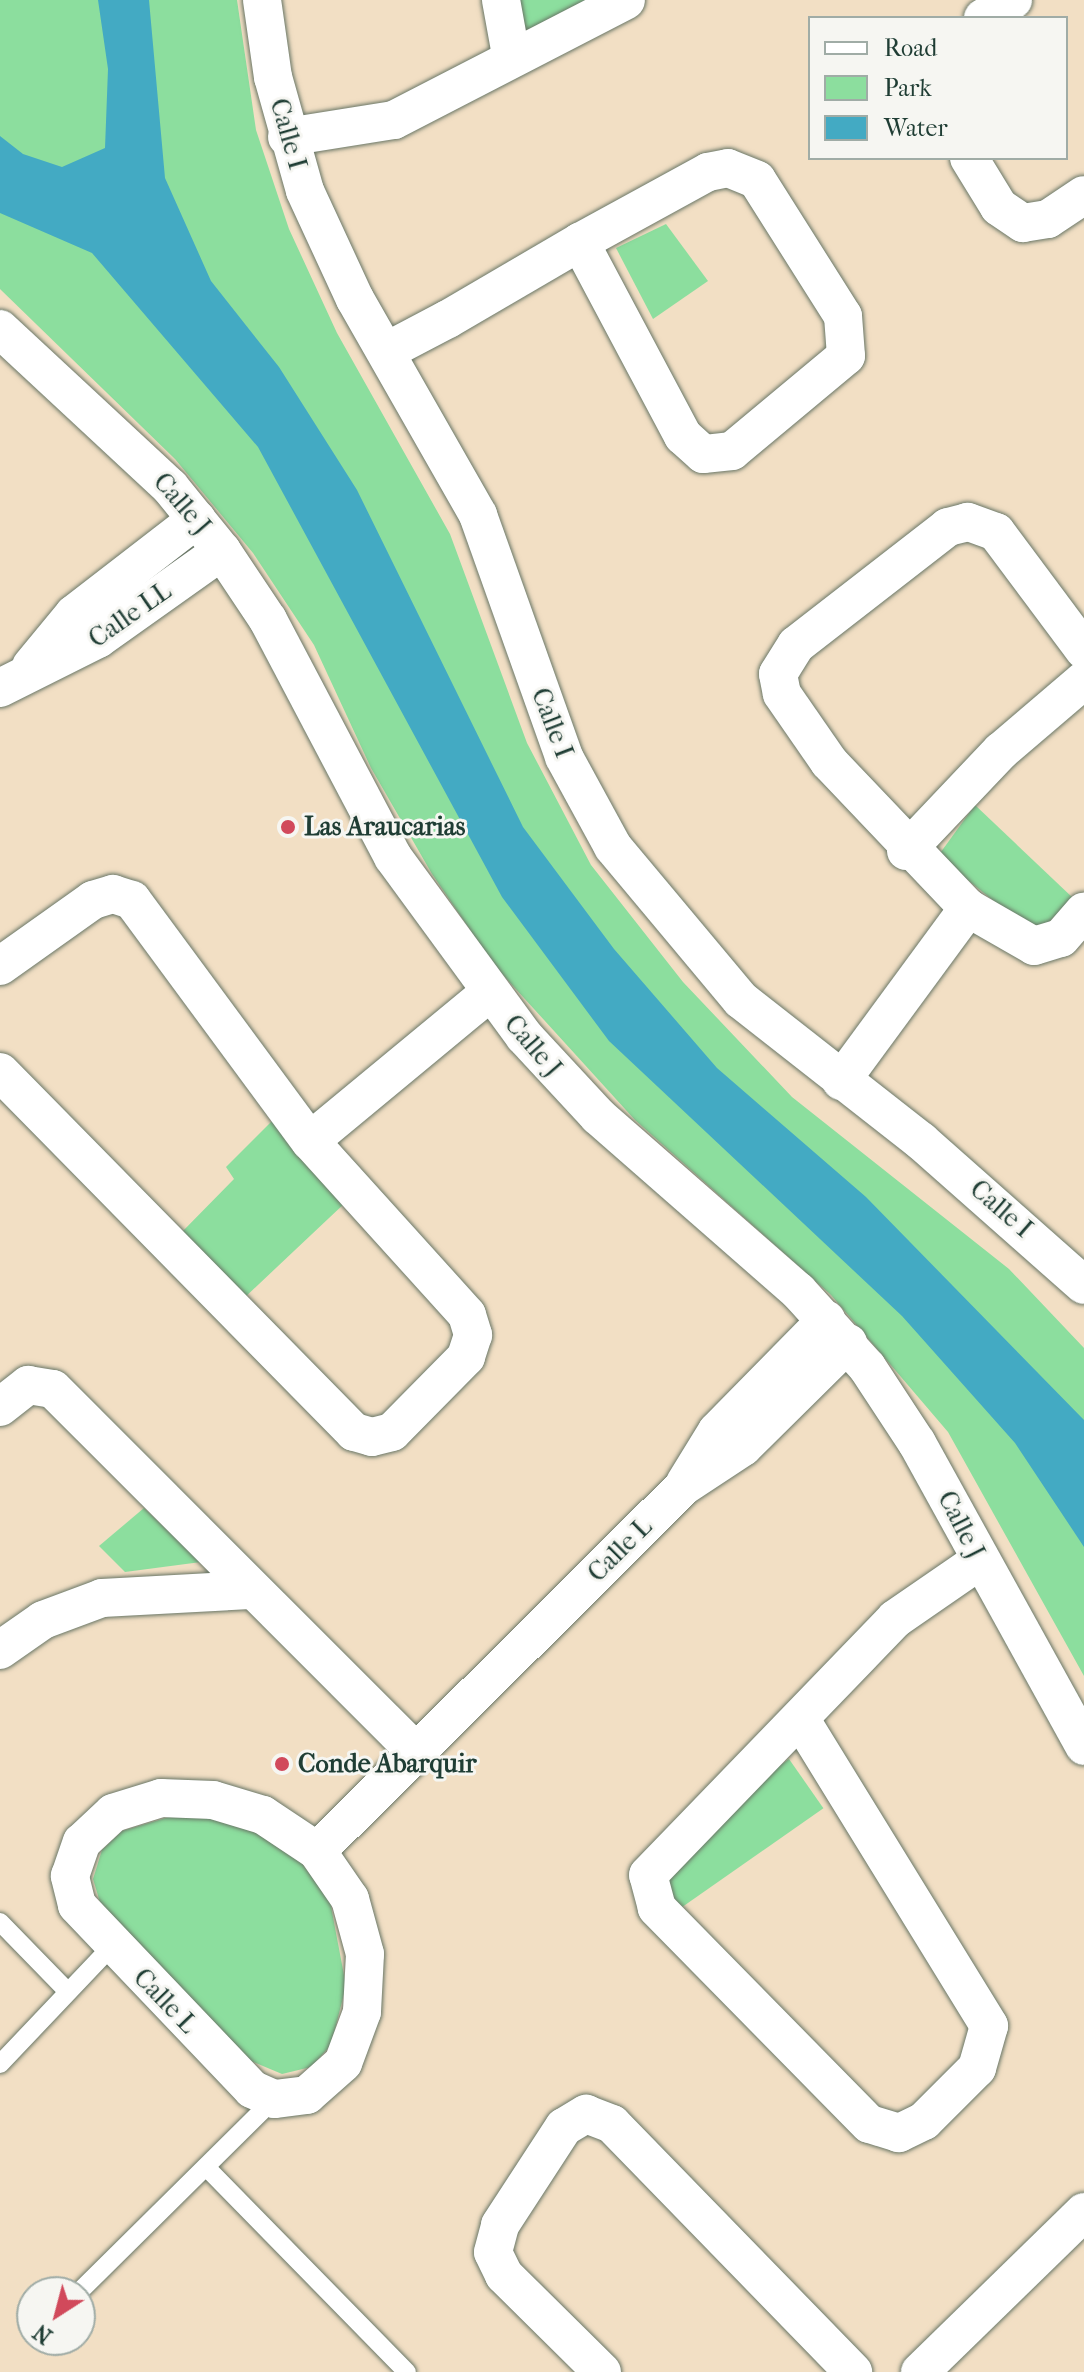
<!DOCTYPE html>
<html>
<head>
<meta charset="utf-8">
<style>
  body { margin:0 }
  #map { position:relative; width:1084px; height:2372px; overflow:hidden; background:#f2dfc4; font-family:"IM FELL French Canon",serif }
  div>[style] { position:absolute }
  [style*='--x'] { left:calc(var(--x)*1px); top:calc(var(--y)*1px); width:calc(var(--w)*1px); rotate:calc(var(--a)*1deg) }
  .green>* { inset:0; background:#8cde9e; transform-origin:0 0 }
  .water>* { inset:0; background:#43aac3 }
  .roads { filter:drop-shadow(0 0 2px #697666) drop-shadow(0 0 2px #697666) }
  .lane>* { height:18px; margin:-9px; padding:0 9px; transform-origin:9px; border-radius:9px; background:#fff }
  .street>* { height:38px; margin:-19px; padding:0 19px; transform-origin:19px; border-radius:19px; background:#fff }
  .dots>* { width:22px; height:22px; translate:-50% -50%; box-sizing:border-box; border:4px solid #f6f6f2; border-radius:50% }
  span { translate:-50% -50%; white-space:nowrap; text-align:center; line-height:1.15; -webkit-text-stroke:6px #f6f6f2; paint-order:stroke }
  .street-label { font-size:26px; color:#1f3d34 }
  .poi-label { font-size:26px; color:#1f3d34; font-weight:700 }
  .left { translate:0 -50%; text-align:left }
  .legend { position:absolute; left:808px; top:16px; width:260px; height:144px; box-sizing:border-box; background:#f6f6f2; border:2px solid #a0aca6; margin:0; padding:10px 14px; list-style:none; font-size:24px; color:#1f3d34 }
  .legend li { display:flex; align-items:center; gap:16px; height:40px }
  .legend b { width:40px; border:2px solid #a0aca6 }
  .north { position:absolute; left:16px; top:2276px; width:80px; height:80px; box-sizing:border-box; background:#f6f6f2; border:2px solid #a0aca6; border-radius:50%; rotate:216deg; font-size:22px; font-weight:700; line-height:32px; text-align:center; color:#1f3d34 }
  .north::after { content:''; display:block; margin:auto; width:28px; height:36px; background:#d1495b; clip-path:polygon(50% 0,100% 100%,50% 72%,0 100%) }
</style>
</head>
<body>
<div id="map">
  <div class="green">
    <div style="clip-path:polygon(0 0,237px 0,256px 130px,289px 229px,337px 333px,450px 534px,527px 743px,591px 865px,683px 982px,792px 1097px,1009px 1269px,1084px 1348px,1084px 1676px,948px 1432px,831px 1295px,635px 1120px,494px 965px,432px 874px,371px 768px,314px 645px,253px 553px,175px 459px,0 289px)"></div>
    <div style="clip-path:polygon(513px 0,589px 0,522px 33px)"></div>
    <div style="clip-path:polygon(666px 224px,708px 281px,653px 319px,616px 248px)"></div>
    <div style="clip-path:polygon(975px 805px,1073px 898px,1043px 928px,1021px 923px,938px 856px)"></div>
    <div style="clip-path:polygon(274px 1119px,346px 1202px,242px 1300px,179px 1235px,234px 1179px,226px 1167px)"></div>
    <div style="clip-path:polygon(144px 1508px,201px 1562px,125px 1572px,99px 1546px)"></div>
    <div style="left:789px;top:1759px;width:60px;height:175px;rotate:55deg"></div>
    <div style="clip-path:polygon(169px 1817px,213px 1818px,262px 1835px,300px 1861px,330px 1901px,346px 1986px,331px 2045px,311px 2067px,282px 2074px,251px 2061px,102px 1909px,93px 1879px,102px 1850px,122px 1831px)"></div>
  </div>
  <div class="water">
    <div style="clip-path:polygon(98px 0,149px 0,165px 178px,211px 281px,279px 367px,357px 490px,523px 827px,614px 949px,717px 1068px,866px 1197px,1084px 1420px,1084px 1547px,1015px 1443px,902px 1316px,609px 1041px,502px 897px,258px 447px,92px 253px,0 213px,0 136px,23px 154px,62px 167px,105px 148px,108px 69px)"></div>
  </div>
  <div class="roads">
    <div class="lane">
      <div style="--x:0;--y:1922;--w:96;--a:45.8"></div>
      <div style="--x:0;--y:2064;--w:163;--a:-46.5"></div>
      <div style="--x:206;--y:2167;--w:287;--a:45.6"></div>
      <div style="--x:79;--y:2292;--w:274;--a:-44.7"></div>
    </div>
    <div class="street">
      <div style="--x:262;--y:0;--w:78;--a:81.9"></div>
      <div style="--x:273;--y:77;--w:118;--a:74.3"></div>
      <div style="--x:305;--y:191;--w:119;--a:65.2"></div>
      <div style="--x:355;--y:299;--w:249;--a:60.3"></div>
      <div style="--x:478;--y:515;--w:257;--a:70.4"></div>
      <div style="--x:564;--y:757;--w:102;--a:61.4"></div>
      <div style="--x:613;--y:847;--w:199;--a:50.1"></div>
      <div style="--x:741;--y:1000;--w:229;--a:38.1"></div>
      <div style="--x:921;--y:1141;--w:217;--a:41.5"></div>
      <div style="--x:501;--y:0;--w:56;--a:79.7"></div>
      <div style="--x:983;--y:18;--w:35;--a:-31"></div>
      <div style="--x:287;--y:137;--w:108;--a:-9"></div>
      <div style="--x:394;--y:120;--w:261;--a:-27.3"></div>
      <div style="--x:969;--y:158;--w:57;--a:58.5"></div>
      <div style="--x:999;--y:207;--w:29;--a:34"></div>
      <div style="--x:1023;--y:223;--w:25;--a:-9"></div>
      <div style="--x:1048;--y:219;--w:43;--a:-33.7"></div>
      <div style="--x:0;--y:329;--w:232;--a:42.9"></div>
      <div style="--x:170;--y:487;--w:82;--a:50.9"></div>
      <div style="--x:222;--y:551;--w:83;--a:56.3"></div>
      <div style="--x:268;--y:620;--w:268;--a:62.2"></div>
      <div style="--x:393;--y:857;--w:222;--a:53.8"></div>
      <div style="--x:524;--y:1036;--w:109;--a:47.2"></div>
      <div style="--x:598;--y:1116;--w:266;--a:41.2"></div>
      <div style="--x:798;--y:1291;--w:103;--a:47.8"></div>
      <div style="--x:867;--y:1367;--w:91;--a:56.7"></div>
      <div style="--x:917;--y:1443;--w:346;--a:61.1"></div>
      <div style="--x:387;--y:351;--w:69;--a:-27.7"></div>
      <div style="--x:448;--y:319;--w:153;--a:-30.3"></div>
      <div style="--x:580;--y:242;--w:146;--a:-28.7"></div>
      <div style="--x:708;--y:172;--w:20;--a:-11"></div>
      <div style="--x:728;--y:168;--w:31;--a:22"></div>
      <div style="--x:757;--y:180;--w:161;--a:57.7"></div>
      <div style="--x:843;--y:316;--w:40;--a:85.7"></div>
      <div style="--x:846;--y:356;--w:148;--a:140.2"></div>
      <div style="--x:732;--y:451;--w:29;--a:174"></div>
      <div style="--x:703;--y:454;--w:27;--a:-138"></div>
      <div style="--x:683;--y:436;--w:220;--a:-118"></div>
      <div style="--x:1084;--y:650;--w:147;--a:-126.7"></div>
      <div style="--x:996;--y:532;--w:30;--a:-160"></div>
      <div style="--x:968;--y:522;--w:21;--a:166"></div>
      <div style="--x:948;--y:527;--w:192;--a:142.2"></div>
      <div style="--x:796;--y:645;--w:34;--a:122"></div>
      <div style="--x:778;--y:674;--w:20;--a:79"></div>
      <div style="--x:782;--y:694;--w:83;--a:55.3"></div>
      <div style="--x:829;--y:762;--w:202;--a:46.4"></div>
      <div style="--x:968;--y:908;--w:76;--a:29.9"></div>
      <div style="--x:1034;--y:946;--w:28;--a:-17"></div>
      <div style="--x:1061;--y:938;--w:35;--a:-49"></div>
      <div style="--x:31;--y:666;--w:67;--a:-50.4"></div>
      <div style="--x:74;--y:614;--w:155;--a:-37.7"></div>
      <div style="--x:0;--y:688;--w:110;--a:-26.6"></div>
      <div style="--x:98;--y:639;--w:152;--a:-35.4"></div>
      <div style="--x:906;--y:851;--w:138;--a:-46.5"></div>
      <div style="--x:1001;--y:751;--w:109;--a:-40.5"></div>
      <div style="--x:0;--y:966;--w:114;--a:-35.4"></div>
      <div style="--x:93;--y:900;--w:21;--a:-17"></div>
      <div style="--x:113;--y:894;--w:20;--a:18"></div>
      <div style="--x:132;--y:900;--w:300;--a:53.6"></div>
      <div style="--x:310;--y:1141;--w:234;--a:47.9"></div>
      <div style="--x:467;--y:1315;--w:21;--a:73"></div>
      <div style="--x:473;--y:1335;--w:23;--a:108"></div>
      <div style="--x:466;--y:1357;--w:105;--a:134.6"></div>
      <div style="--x:392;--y:1432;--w:21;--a:166"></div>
      <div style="--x:372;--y:1437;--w:19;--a:-164"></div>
      <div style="--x:354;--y:1432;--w:505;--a:-134.52"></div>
      <div style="--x:841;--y:1081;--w:215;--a:-53.7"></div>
      <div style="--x:310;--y:1141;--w:232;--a:-39.6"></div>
      <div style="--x:0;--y:1407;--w:36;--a:-38"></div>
      <div style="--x:28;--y:1385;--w:25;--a:9"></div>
      <div style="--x:53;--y:1389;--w:513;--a:45"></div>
      <div style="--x:685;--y:1483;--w:61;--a:-58.4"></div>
      <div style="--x:717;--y:1431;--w:156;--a:-45.5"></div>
      <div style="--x:0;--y:1650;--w:52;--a:-34.9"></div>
      <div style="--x:43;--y:1620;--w:63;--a:-20.4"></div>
      <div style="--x:102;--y:1598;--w:148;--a:-3.1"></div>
      <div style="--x:801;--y:1720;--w:359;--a:58.4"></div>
      <div style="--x:989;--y:2026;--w:44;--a:105.9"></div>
      <div style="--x:977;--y:2068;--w:75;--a:135"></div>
      <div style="--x:924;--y:2121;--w:28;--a:154"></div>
      <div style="--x:899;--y:2133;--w:31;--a:-163"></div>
      <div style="--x:869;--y:2124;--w:303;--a:-134.5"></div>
      <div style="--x:657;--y:1908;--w:34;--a:-105"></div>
      <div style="--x:648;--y:1875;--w:356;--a:-46"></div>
      <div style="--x:895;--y:1619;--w:102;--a:-34.6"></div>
      <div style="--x:161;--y:1798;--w:52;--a:2.2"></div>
      <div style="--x:213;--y:1800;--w:52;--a:16.7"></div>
      <div style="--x:263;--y:1815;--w:65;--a:33.7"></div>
      <div style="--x:317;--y:1851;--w:58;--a:55.5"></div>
      <div style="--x:350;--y:1899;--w:57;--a:74.7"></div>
      <div style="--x:365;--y:1954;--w:58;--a:93"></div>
      <div style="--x:362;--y:2012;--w:54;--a:110.4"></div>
      <div style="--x:343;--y:2063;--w:48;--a:138.4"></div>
      <div style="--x:307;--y:2095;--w:33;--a:173"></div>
      <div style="--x:274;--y:2099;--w:24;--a:-156"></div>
      <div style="--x:252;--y:2089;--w:254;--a:-133.6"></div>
      <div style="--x:77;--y:1905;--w:30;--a:-104"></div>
      <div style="--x:70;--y:1876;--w:36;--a:-71"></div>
      <div style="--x:82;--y:1842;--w:42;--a:-43.1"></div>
      <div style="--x:113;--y:1813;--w:50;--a:-17.4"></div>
      <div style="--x:317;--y:1851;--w:518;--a:-44.84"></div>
      <div style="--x:684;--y:1486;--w:71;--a:-33.5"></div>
      <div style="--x:743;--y:1447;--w:148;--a:-44.7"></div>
      <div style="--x:602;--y:2372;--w:138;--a:-135.3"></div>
      <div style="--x:504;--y:2275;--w:25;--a:-116"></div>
      <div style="--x:493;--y:2252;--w:28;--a:-75"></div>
      <div style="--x:500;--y:2225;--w:117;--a:-56.9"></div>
      <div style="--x:564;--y:2127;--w:26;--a:-31"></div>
      <div style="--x:586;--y:2114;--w:28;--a:21"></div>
      <div style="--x:612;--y:2124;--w:346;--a:45.8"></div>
      <div style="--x:920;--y:2372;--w:229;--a:-44.3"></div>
    </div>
  </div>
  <div class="dots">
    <div style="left:288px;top:827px;background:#d1495b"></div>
    <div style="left:282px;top:1764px;background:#d1495b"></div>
  </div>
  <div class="street-label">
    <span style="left:288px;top:134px;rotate:74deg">Calle I</span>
    <span style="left:182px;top:504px;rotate:49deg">Calle J</span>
    <span style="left:130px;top:615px;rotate:-35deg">Calle LL</span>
    <span style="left:552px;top:723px;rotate:69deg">Calle I</span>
    <span style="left:533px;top:1046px;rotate:49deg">Calle J</span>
    <span style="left:1001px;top:1209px;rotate:41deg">Calle I</span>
    <span style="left:961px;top:1525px;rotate:63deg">Calle J</span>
    <span style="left:620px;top:1550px;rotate:-45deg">Calle L</span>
    <span style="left:165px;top:2001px;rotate:46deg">Calle L</span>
  </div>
  <div class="poi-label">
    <span class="left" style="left:304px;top:827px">Las Araucarias</span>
    <span class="left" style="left:298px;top:1764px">Conde Abarquir</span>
  </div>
  <ul class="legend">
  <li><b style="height:10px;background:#fff"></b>Road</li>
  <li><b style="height:22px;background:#8cde9e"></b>Park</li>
  <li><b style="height:22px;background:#43aac3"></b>Water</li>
  </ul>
  <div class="north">N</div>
</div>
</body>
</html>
